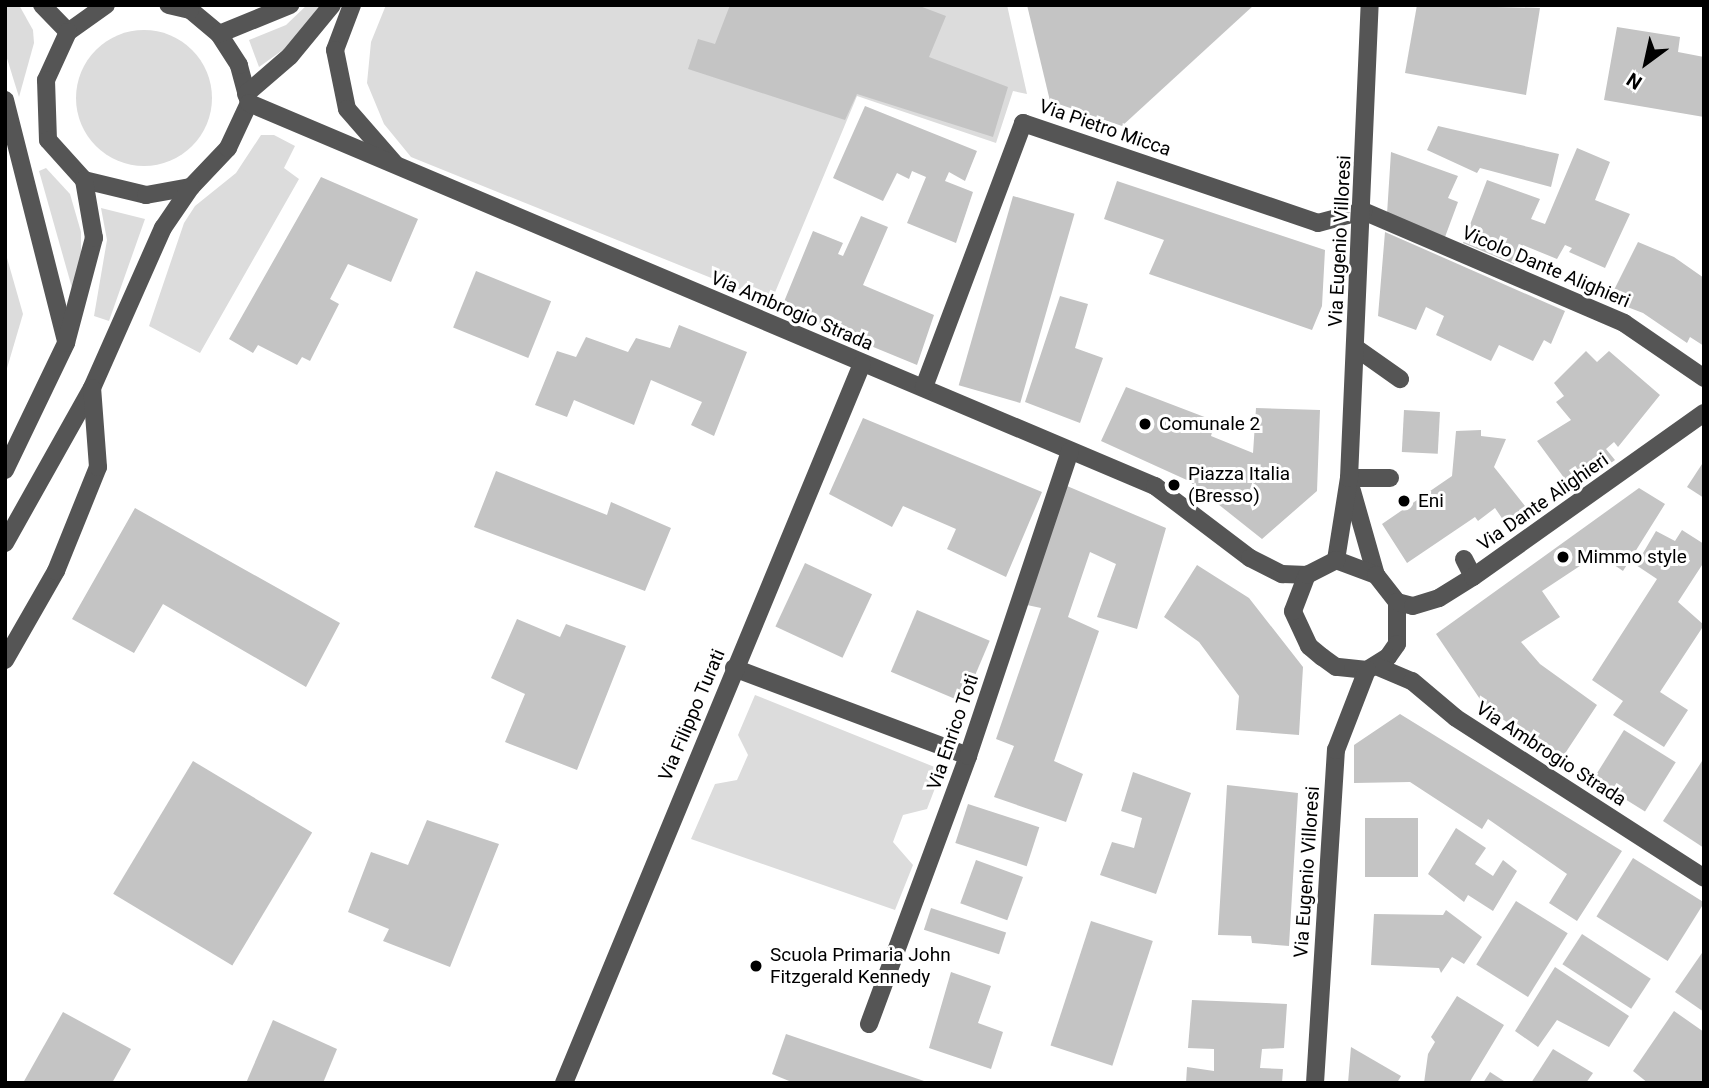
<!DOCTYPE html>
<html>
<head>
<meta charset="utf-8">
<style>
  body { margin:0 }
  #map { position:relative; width:1709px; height:1088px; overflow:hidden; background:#fff; font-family:Roboto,sans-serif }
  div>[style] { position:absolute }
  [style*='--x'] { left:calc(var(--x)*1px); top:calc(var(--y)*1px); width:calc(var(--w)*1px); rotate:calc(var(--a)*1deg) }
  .green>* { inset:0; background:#dcdcdc }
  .round { border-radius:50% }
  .building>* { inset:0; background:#c4c4c4; transform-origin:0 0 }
  .minor>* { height:18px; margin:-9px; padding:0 9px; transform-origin:9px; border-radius:9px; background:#555 }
  .dots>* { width:19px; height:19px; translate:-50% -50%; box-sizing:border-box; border:4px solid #fff; border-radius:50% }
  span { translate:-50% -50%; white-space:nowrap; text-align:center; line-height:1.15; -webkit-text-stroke:6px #fff; paint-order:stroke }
  .street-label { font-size:19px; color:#000 }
  .poi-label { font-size:19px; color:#000 }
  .left { translate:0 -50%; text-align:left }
  .frame { position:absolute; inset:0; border:7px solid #000; pointer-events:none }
  .north { position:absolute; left:1611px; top:28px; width:70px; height:70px; -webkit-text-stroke:5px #fff; paint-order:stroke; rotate:213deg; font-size:19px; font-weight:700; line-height:28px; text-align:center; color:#000 }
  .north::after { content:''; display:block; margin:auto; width:24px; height:32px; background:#000; clip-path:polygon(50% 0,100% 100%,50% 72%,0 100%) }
</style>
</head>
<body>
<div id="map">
  <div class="green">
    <div style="clip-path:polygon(5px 5px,19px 5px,33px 30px,34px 43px,19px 97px,5px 52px)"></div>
    <div style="clip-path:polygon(307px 5px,326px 5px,294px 42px,259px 67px,249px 40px,286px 25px)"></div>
    <div style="clip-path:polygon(386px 5px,1007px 5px,1027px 94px,1013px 91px,996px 143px,857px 96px,771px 302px,411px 157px,384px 124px,367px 83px,371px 42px)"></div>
    <div class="round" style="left:76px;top:30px;width:136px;height:136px"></div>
    <div style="clip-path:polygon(261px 135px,274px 135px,295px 146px,284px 168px,299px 179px,200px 353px,149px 326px,184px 223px,195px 206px,236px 173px)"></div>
    <div style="clip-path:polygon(46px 168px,70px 194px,81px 232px,81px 262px,74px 295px,39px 171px)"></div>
    <div style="clip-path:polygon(101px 208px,145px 219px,109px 321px,94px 316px,107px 240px)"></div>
    <div style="clip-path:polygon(5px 251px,23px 314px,5px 375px)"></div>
    <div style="clip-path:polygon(755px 695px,942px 770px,927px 809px,903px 815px,893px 842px,913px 865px,895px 910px,691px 839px,715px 784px,737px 780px,748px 755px,738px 735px)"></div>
  </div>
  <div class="building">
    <div style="clip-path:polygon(730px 5px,917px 5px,946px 16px,929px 57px,1008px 87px,993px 137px,857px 94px,845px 120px,688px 69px,698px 39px,715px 44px)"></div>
    <div style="clip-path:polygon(1027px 5px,1254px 5px,1122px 126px,1050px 101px)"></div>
    <div style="clip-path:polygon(1417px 5px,1540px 8px,1526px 95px,1405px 73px)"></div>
    <div style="clip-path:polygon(1617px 27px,1680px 37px,1678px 52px,1704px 57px,1704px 117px,1604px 100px)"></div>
    <div style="clip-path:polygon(865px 106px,977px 151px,965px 181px,949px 172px,945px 181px,973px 192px,956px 243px,907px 223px,926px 177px,912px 171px,909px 179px,897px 173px,883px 201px,833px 178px)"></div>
    <div style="clip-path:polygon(1438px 126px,1559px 154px,1551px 187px,1480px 168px,1477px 173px,1427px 150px)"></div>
    <div style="clip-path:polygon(1577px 148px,1610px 162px,1595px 200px,1630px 214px,1605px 268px,1569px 252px,1572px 248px,1565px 245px,1557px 259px,1523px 245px,1514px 264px,1463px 243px,1487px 180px,1540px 199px,1531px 219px,1545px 224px)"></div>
    <div style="clip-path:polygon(1391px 152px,1458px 176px,1448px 198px,1458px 202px,1445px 237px,1387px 214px)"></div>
    <div style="clip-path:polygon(321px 177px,418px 219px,391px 282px,348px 264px,330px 299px,339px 304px,310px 361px,302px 357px,297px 365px,258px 345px,253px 353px,229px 339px)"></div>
    <div style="clip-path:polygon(1117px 181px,1325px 250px,1322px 306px,1312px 330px,1149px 274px,1164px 240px,1104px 219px)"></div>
    <div style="left:1013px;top:196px;width:64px;height:197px;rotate:16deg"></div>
    <div style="clip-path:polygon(861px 216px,888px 227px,863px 285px,934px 315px,917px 365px,781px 309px,813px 231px,843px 243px,838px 254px,843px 256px)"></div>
    <div style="clip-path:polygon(1385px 232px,1565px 311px,1551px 344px,1544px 340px,1533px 361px,1499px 345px,1491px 361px,1436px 335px,1444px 316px,1426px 307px,1416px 330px,1378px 316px)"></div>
    <div style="clip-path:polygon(1638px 242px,1674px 257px,1704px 278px,1704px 346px,1690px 337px,1687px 343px,1643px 313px,1609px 300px)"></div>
    <div style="left:476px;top:271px;width:81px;height:61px;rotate:22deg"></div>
    <div style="clip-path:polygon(1060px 296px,1088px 304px,1075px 348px,1103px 358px,1080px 423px,1025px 402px)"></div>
    <div style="clip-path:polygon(679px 325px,747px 352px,714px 436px,691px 425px,702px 402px,651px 380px,634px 425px,574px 400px,567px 417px,535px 405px,557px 351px,576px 357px,586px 337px,628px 352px,636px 338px,670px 348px)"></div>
    <div style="clip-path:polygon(1586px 351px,1597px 362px,1609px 351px,1660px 395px,1618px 447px,1614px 442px,1606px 449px,1615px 460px,1573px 490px,1537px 441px,1571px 420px,1556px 402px,1564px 396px,1554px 383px)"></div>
    <div style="clip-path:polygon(1126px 387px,1215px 421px,1211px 436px,1253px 453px,1256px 408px,1320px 410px,1317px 491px,1262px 539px,1189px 481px,1101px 441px)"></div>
    <div style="left:1404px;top:410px;width:36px;height:42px;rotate:3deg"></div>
    <div style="clip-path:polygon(863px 418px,1042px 492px,1006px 577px,947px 549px,956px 529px,903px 506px,892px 527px,829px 494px)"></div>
    <div style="clip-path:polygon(1481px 430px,1481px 436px,1506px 439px,1494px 467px,1529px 511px,1508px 527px,1495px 508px,1478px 521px,1475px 517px,1407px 563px,1382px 524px,1452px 476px,1456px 431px)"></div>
    <div style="clip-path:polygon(1704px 461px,1704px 498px,1687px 487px)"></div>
    <div style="clip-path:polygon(496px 471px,607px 515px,611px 502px,671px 528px,645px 591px,474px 527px)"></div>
    <div style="clip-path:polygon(1067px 486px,1166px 528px,1137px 629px,1097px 617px,1116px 564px,1090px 552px,1068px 617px,1099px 631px,1054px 761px,1083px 774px,1066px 822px,994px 797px,1014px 746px,996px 739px,1041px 608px,1027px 605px)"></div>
    <div style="clip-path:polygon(1639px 488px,1665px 504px,1623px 571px,1598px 554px,1542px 591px,1560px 617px,1521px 642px,1540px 664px,1597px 705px,1564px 755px,1557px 756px,1486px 708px,1436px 634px)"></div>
    <div style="clip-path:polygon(135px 508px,340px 623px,306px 687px,163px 604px,134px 653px,72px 619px)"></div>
    <div style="clip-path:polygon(1682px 530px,1704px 544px,1704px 562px,1678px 602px,1704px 625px,1660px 692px,1688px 710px,1664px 747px,1613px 715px,1623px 701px,1592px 680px,1657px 579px,1636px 565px,1656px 531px,1675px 541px)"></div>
    <div style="left:805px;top:563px;width:74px;height:70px;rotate:25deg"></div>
    <div style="clip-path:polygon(1197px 565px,1249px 598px,1303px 667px,1299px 735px,1236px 730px,1239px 696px,1199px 642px,1164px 617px)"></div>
    <div style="left:917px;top:610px;width:79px;height:67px;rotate:23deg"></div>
    <div style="clip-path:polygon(517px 619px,560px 637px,566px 624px,626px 646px,577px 770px,505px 742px,525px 694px,491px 678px)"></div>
    <div style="clip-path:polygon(1400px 714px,1622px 851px,1577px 921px,1549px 903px,1567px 874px,1488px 819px,1482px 829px,1410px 782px,1354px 783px,1354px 745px)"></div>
    <div style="left:1624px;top:730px;width:61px;height:58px;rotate:32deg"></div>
    <div style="clip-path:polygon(1704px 758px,1704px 848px,1663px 821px)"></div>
    <div style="left:193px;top:761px;width:139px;height:155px;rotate:31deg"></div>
    <div style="clip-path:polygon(1133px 772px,1191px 793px,1156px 894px,1100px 875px,1112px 842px,1134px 848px,1142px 818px,1121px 811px)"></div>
    <div style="clip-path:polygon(1227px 785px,1298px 793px,1289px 946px,1252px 943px,1251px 936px,1218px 935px)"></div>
    <div style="left:968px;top:804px;width:75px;height:41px;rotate:18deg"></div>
    <div style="left:1365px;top:818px;width:53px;height:59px"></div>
    <div style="clip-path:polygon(427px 820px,499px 844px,450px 967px,383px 941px,389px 929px,348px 912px,371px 852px,408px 865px)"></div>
    <div style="clip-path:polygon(1456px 828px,1486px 848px,1475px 864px,1493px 876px,1503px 860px,1517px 871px,1493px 911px,1468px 895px,1464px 902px,1428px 874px)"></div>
    <div style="left:1633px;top:858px;width:84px;height:69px;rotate:32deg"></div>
    <div style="left:976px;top:860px;width:50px;height:46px;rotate:20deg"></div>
    <div style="left:1516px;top:901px;width:61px;height:75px;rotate:32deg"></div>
    <div style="left:931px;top:908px;width:79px;height:23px;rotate:18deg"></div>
    <div style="clip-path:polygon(1446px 910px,1482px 937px,1464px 964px,1452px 957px,1441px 973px,1439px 968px,1371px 965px,1374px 914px,1443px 915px)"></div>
    <div style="left:1091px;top:921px;width:65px;height:131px;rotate:18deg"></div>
    <div style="left:1582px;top:934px;width:82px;height:36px;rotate:33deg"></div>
    <div style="clip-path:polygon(1704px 950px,1704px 1012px,1675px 992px)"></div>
    <div style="clip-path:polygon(1555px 967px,1629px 1016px,1609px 1047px,1557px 1020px,1538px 1047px,1515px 1031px)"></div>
    <div style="clip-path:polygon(951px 972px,991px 986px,978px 1023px,1003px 1032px,991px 1069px,929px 1048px)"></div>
    <div style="clip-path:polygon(1457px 996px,1504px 1025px,1469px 1083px,1424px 1083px,1428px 1054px,1435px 1042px,1431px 1037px)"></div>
    <div style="clip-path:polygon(1192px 1000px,1287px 1004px,1284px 1048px,1262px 1049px,1260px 1068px,1283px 1069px,1282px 1083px,1186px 1083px,1187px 1067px,1214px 1071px,1214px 1049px,1188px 1048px)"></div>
    <div style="clip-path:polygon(1674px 1011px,1704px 1032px,1704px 1083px,1648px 1083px,1633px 1071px)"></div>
    <div style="clip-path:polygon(63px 1012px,131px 1049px,112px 1083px,23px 1083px)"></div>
    <div style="clip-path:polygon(273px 1020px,337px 1049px,323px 1083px,246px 1083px)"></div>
    <div style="clip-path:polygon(786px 1034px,927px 1082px,927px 1083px,794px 1083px,772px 1074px)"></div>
    <div style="clip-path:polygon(1351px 1047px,1401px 1076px,1397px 1083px,1348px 1083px)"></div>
    <div style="clip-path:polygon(1553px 1049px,1593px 1073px,1586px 1083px,1531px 1083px)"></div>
    <div style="clip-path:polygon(1490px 1072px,1507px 1083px,1483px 1083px)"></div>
  </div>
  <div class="minor">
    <div style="--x:42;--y:5;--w:37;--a:46"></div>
    <div style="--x:106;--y:5;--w:47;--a:144.6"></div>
    <div style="--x:68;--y:32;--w:53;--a:114.6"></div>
    <div style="--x:46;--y:80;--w:60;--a:88.1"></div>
    <div style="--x:48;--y:140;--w:54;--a:48"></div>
    <div style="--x:84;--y:180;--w:64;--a:13.6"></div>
    <div style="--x:146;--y:195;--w:46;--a:-10.1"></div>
    <div style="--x:191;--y:187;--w:54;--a:-46.5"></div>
    <div style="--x:228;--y:148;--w:50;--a:-65"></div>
    <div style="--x:249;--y:103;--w:39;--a:-105"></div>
    <div style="--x:239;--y:65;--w:37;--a:-123"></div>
    <div style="--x:219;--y:34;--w:38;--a:-140"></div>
    <div style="--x:190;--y:10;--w:22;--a:-167"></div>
    <div style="--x:352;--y:5;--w:48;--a:110.7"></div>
    <div style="--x:335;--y:50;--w:60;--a:78.5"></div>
    <div style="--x:347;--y:109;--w:73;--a:48.9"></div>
    <div style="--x:219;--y:34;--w:77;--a:-22.2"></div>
    <div style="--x:246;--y:94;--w:58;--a:-40.8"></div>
    <div style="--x:290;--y:56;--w:66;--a:-50.5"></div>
    <div style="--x:5;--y:100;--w:249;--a:75.8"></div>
    <div style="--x:249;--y:103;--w:984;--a:22.92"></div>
    <div style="--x:1155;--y:486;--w:119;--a:37.2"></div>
    <div style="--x:1250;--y:558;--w:36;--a:27"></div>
    <div style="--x:1282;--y:574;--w:25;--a:2"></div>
    <div style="--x:1363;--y:211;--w:284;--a:23.2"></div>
    <div style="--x:1624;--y:323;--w:97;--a:34.5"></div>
    <div style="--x:1356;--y:348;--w:54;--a:35.2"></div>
    <div style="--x:924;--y:387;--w:282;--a:-69.4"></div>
    <div style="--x:1023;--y:123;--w:311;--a:18.7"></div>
    <div style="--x:1318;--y:223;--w:47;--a:-14.9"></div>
    <div style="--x:5;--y:470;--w:141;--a:-64.3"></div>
    <div style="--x:66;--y:343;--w:109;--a:-75.1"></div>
    <div style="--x:94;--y:238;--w:59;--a:-99.8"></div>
    <div style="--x:1349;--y:478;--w:41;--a:0"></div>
    <div style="--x:1352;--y:491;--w:87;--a:74.1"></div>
    <div style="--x:5;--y:543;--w:178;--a:-60.7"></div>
    <div style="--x:92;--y:388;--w:175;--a:-66.1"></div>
    <div style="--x:163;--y:228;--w:50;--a:-55.7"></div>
    <div style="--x:1464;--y:559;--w:20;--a:63"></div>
    <div style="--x:1336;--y:560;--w:83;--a:-81"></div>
    <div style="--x:1349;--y:478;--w:473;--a:-87.5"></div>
    <div style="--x:1336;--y:560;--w:43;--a:20.6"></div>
    <div style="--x:1376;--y:575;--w:34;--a:52"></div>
    <div style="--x:1397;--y:602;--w:42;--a:90"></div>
    <div style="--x:1397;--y:644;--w:16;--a:125"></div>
    <div style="--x:1388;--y:657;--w:25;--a:148"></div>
    <div style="--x:1367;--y:670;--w:31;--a:-174"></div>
    <div style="--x:1336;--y:667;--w:17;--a:-144"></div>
    <div style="--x:1322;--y:657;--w:17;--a:-140"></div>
    <div style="--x:1309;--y:646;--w:38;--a:-115"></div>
    <div style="--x:1293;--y:611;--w:39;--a:-69"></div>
    <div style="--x:1307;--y:575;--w:33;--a:-27"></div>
    <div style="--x:1397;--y:602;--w:16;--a:14"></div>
    <div style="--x:1413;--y:606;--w:27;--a:-17"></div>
    <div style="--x:1439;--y:598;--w:40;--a:-32"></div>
    <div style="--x:1473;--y:577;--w:283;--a:-35.4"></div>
    <div style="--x:5;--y:660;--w:103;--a:-60.2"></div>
    <div style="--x:56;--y:571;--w:112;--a:-68"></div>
    <div style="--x:98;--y:467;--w:79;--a:-94.3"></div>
    <div style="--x:1376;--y:666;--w:39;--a:23"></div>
    <div style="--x:1412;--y:681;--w:57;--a:40.1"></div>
    <div style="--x:1456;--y:718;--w:295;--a:32.8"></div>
    <div style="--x:734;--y:668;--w:250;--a:20.6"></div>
    <div style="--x:869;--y:1024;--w:286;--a:-69.7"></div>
    <div style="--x:968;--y:756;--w:321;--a:-71.5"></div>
    <div style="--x:564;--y:1083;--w:778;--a:-67.49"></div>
    <div style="--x:1315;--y:1083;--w:334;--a:-86.4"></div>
    <div style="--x:1336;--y:750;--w:86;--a:-68.8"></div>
  </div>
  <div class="dots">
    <div style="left:1145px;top:424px;background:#000"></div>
    <div style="left:1174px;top:485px;background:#000"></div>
    <div style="left:1404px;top:501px;background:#000"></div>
    <div style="left:1563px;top:557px;background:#000"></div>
    <div style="left:756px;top:966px;background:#000"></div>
  </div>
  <div class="street-label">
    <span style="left:1105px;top:128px;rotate:19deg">Via Pietro Micca</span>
    <span style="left:1340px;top:241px;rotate:-87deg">Via Eugenio Villoresi</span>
    <span style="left:1546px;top:267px;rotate:23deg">Vicolo Dante Alighieri</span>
    <span style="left:792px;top:311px;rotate:23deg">Via Ambrogio Strada</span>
    <span style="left:1543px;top:502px;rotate:-35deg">Via Dante Alighieri</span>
    <span style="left:692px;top:715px;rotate:-67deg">Via Filippo Turati</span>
    <span style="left:953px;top:732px;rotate:-71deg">Via Enrico Toti</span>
    <span style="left:1551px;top:754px;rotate:33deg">Via Ambrogio Strada</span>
    <span style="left:1307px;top:872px;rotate:-86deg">Via Eugenio Villoresi</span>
  </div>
  <div class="poi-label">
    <span class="left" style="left:1159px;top:424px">Comunale 2</span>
    <span class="left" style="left:1188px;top:485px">Piazza Italia<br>(Bresso)</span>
    <span class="left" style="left:1418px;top:501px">Eni</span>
    <span class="left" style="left:1577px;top:557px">Mimmo style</span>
    <span class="left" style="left:770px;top:966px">Scuola Primaria John<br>Fitzgerald Kennedy</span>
  </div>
  <div class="frame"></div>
  <div class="north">N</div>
</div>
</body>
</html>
